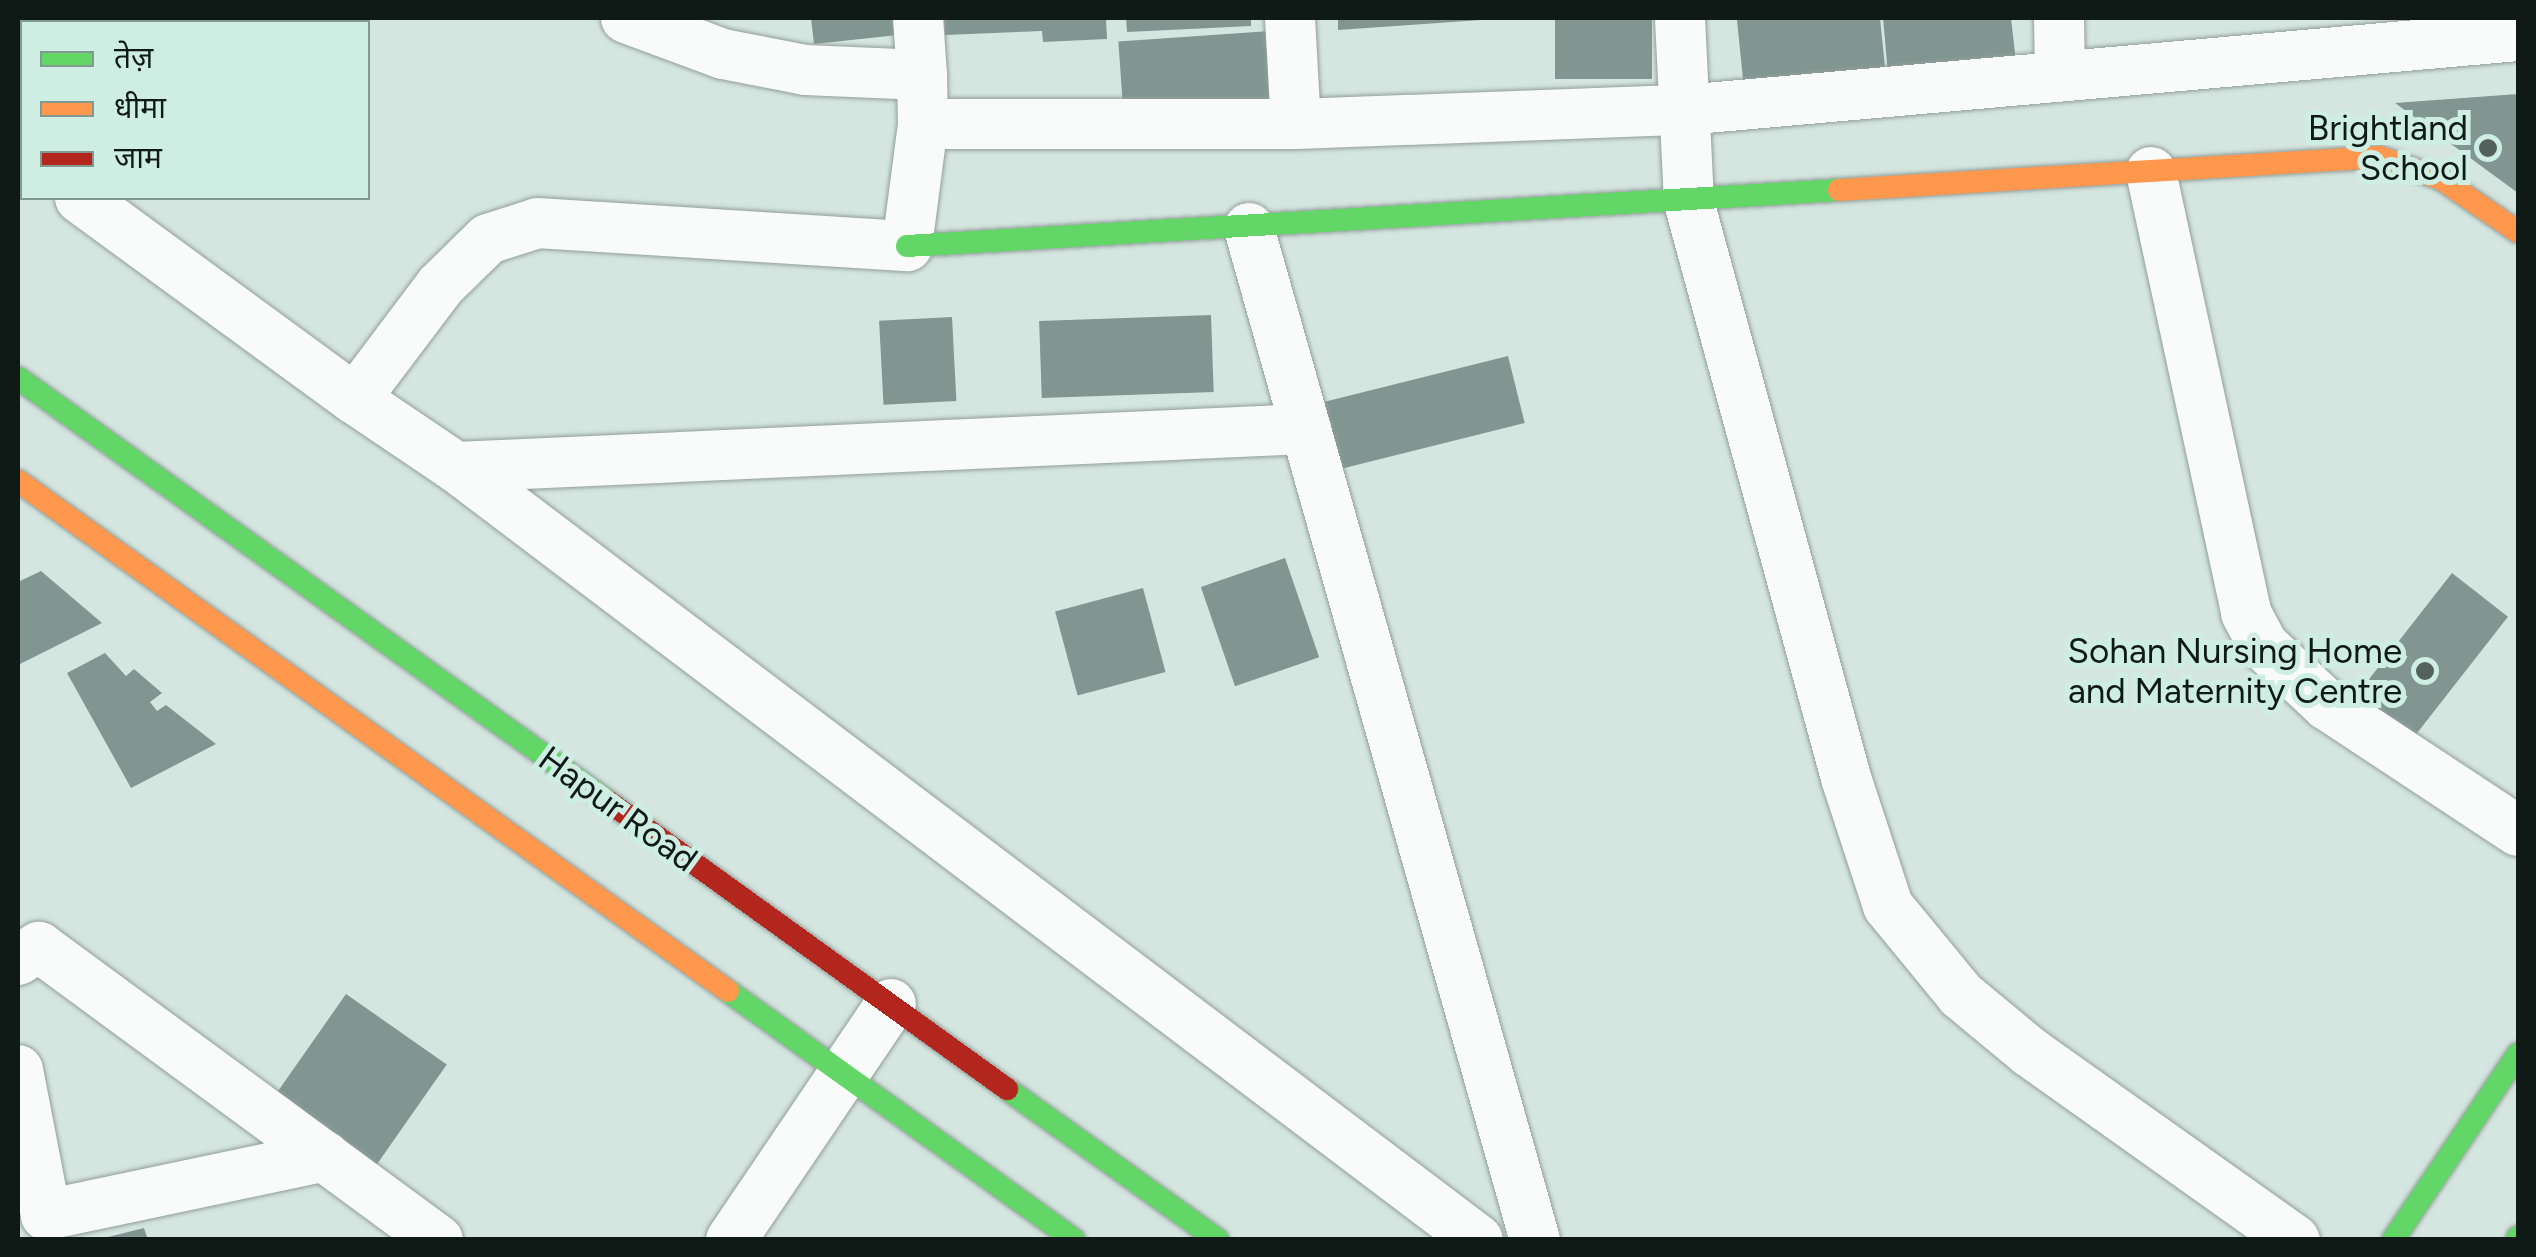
<!DOCTYPE html>
<html>
<head>
<meta charset="utf-8">
<style>
  body { margin:0 }
  #map { position:relative; width:2536px; height:1257px; overflow:hidden; background:#d5e6e0; font-family:Figtree,"Noto Sans Devanagari",sans-serif }
  div>[style] { position:absolute }
  [style*='--x'] { left:calc(var(--x)*1px); top:calc(var(--y)*1px); width:calc(var(--w)*1px); rotate:calc(var(--a)*1deg) }
  .building>* { inset:0; background:#819690; transform-origin:0 0 }
  .roads { filter:drop-shadow(0 0 2px #929e9a) drop-shadow(0 0 2px #929e9a) }
  .street>* { height:50px; margin:-25px; padding:0 25px; transform-origin:25px; border-radius:25px; background:#f9fbfa }
  .fast>* { height:22px; margin:-11px; padding:0 11px; transform-origin:11px; border-radius:11px; background:#63d668 }
  .slow>* { height:22px; margin:-11px; padding:0 11px; transform-origin:11px; border-radius:11px; background:#ff974d }
  .jam>* { height:22px; margin:-11px; padding:0 11px; transform-origin:11px; border-radius:11px; background:#b3261e }
  .dots>* { width:28px; height:28px; translate:-50% -50%; box-sizing:border-box; border:5px solid #ceede3; border-radius:50% }
  span { translate:-50% -50%; white-space:nowrap; text-align:center; line-height:1.15; -webkit-text-stroke:10px #ceede3; paint-order:stroke }
  .poi-label { font-size:35px; color:#0f1a16 }
  .right { translate:-100% -50%; text-align:right }
  .street-label { font-size:35px; color:#0f1a16 }
  .frame { position:absolute; inset:0; border:20px solid #0f1a16; pointer-events:none }
  .legend { position:absolute; left:20px; top:20px; width:350px; height:180px; box-sizing:border-box; background:#ceede3; border:2px solid #829991; margin:0; padding:12px 18px; list-style:none; font-size:30px; color:#0f1a16 }
  .legend li { display:flex; align-items:center; gap:20px; height:50px }
  .legend b { width:50px; border:2px solid #829991 }
</style>
</head>
<body>
<div id="map">
  <div class="building">
    <div style="clip-path:polygon(19px 18px,116px 18px,22px 22px,22px 132px)"></div>
    <div style="left:125px;top:18px;width:63px;height:5px"></div>
    <div style="clip-path:polygon(811px 18px,904px 18px,907px 34px,814px 44px)"></div>
    <div style="clip-path:polygon(944px 18px,1106px 18px,1107px 39px,1043px 42px,1042px 31px,945px 35px)"></div>
    <div style="clip-path:polygon(1126px 18px,1251px 18px,1251px 26px,1127px 32px)"></div>
    <div style="clip-path:polygon(1338px 18px,1481px 18px,1481px 20px,1338px 30px)"></div>
    <div style="left:1555px;top:18px;width:97px;height:61px"></div>
    <div style="clip-path:polygon(1880px 18px,1886px 77px,1744px 89px,1737px 20px)"></div>
    <div style="clip-path:polygon(1883px 18px,2011px 18px,2016px 62px,1888px 74px)"></div>
    <div style="left:1270px;top:31px;width:76px;height:152px;rotate:86deg"></div>
    <div style="clip-path:polygon(2518px 94px,2518px 193px,2395px 103px)"></div>
    <div style="left:1211px;top:315px;width:77px;height:172px;rotate:88deg"></div>
    <div style="left:952px;top:317px;width:84px;height:73px;rotate:87deg"></div>
    <div style="left:1508px;top:356px;width:69px;height:193px;rotate:76deg"></div>
    <div style="left:1285px;top:558px;width:105px;height:89px;rotate:71deg"></div>
    <div style="clip-path:polygon(41px 571px,102px 623px,18px 665px,18px 582px)"></div>
    <div style="left:2452px;top:573px;width:71px;height:158px;rotate:38deg"></div>
    <div style="left:1143px;top:588px;width:87px;height:91px;rotate:75deg"></div>
    <div style="clip-path:polygon(105px 653px,126px 676px,134px 669px,162px 693px,150px 702px,157px 711px,166px 705px,216px 744px,131px 788px,67px 673px)"></div>
    <div style="left:346px;top:994px;width:123px;height:126px;rotate:35deg"></div>
    <div style="clip-path:polygon(144px 1228px,148px 1240px,104px 1240px,104px 1238px)"></div>
  </div>
  <div class="roads">
    <div class="street">
      <div style="--x:626;--y:18;--w:103;--a:20.4"></div>
      <div style="--x:723;--y:54;--w:84;--a:11"></div>
      <div style="--x:805;--y:70;--w:117;--a:2.4"></div>
      <div style="--x:922;--y:75;--w:57;--a:-94"></div>
      <div style="--x:1290;--y:18;--w:106;--a:86.8"></div>
      <div style="--x:1680;--y:18;--w:184;--a:87.2"></div>
      <div style="--x:1689;--y:202;--w:597;--a:74.75"></div>
      <div style="--x:1846;--y:778;--w:135;--a:71.8"></div>
      <div style="--x:1888;--y:906;--w:115;--a:50.6"></div>
      <div style="--x:1961;--y:995;--w:89;--a:39.6"></div>
      <div style="--x:2030;--y:1052;--w:325;--a:35.4"></div>
      <div style="--x:2059;--y:18;--w:58;--a:89"></div>
      <div style="--x:923;--y:124;--w:373;--a:0"></div>
      <div style="--x:1296;--y:124;--w:388;--a:-2.1"></div>
      <div style="--x:1684;--y:110;--w:837;--a:-5.07"></div>
      <div style="--x:18;--y:152;--w:6;--a:45"></div>
      <div style="--x:2151;--y:172;--w:451;--a:77.8"></div>
      <div style="--x:2246;--y:613;--w:36;--a:62"></div>
      <div style="--x:2263;--y:645;--w:88;--a:43.2"></div>
      <div style="--x:2327;--y:705;--w:229;--a:33.4"></div>
      <div style="--x:80;--y:198;--w:341;--a:36.2"></div>
      <div style="--x:355;--y:399;--w:141;--a:-53"></div>
      <div style="--x:440;--y:286;--w:67;--a:-44.4"></div>
      <div style="--x:488;--y:239;--w:52;--a:-17.7"></div>
      <div style="--x:538;--y:223;--w:370;--a:3.6"></div>
      <div style="--x:907;--y:246;--w:123;--a:-82.5"></div>
      <div style="--x:923;--y:124;--w:49;--a:-91.2"></div>
      <div style="--x:1249;--y:228;--w:1052;--a:74.22"></div>
      <div style="--x:355;--y:399;--w:122;--a:34"></div>
      <div style="--x:456;--y:467;--w:1281;--a:37.1"></div>
      <div style="--x:456;--y:467;--w:851;--a:-2.56"></div>
      <div style="--x:18;--y:960;--w:25;--a:-32"></div>
      <div style="--x:39;--y:947;--w:495;--a:36.3"></div>
      <div style="--x:18;--y:1070;--w:148;--a:79.1"></div>
      <div style="--x:46;--y:1215;--w:285;--a:-11.9"></div>
      <div style="--x:731;--y:1240;--w:285;--a:-55.9"></div>
    </div>
    <div class="fast">
      <div style="--x:907;--y:246;--w:934;--a:-3.44"></div>
      <div style="--x:18;--y:378;--w:727;--a:35.66"></div>
      <div style="--x:728;--y:991;--w:426;--a:35.7"></div>
      <div style="--x:1007;--y:1089;--w:259;--a:35.6"></div>
      <div style="--x:2393;--y:1240;--w:224;--a:-56.1"></div>
      <div style="--x:2517;--y:1240;--w:3;--a:-72"></div>
    </div>
    <div class="slow">
      <div style="--x:1839;--y:190;--w:542;--a:-3.49"></div>
      <div style="--x:2380;--y:157;--w:65;--a:19.8"></div>
      <div style="--x:2441;--y:179;--w:93;--a:34.5"></div>
      <div style="--x:18;--y:481;--w:874;--a:35.69"></div>
    </div>
    <div class="jam">
      <div style="--x:609;--y:802;--w:491;--a:35.8"></div>
    </div>
  </div>
  <div class="dots">
    <div style="left:2488px;top:148px;background:#54615d"></div>
    <div style="left:2425px;top:671px;background:#54615d"></div>
  </div>
  <div class="poi-label">
    <span class="right" style="left:2468px;top:148px">Brightland<br>School</span>
    <span class="right" style="left:2402px;top:671px">Sohan Nursing Home<br>and Maternity Centre</span>
  </div>
  <div class="street-label">
    <span style="left:618px;top:809px;rotate:36deg">Hapur Road</span>
  </div>
  <div class="frame"></div>
  <ul class="legend">
  <li><b style="height:12px;background:#63d668"></b>तेज़</li>
  <li><b style="height:12px;background:#ff974d"></b>धीमा</li>
  <li><b style="height:12px;background:#b3261e"></b>जाम</li>
  </ul>
</div>
</body>
</html>
